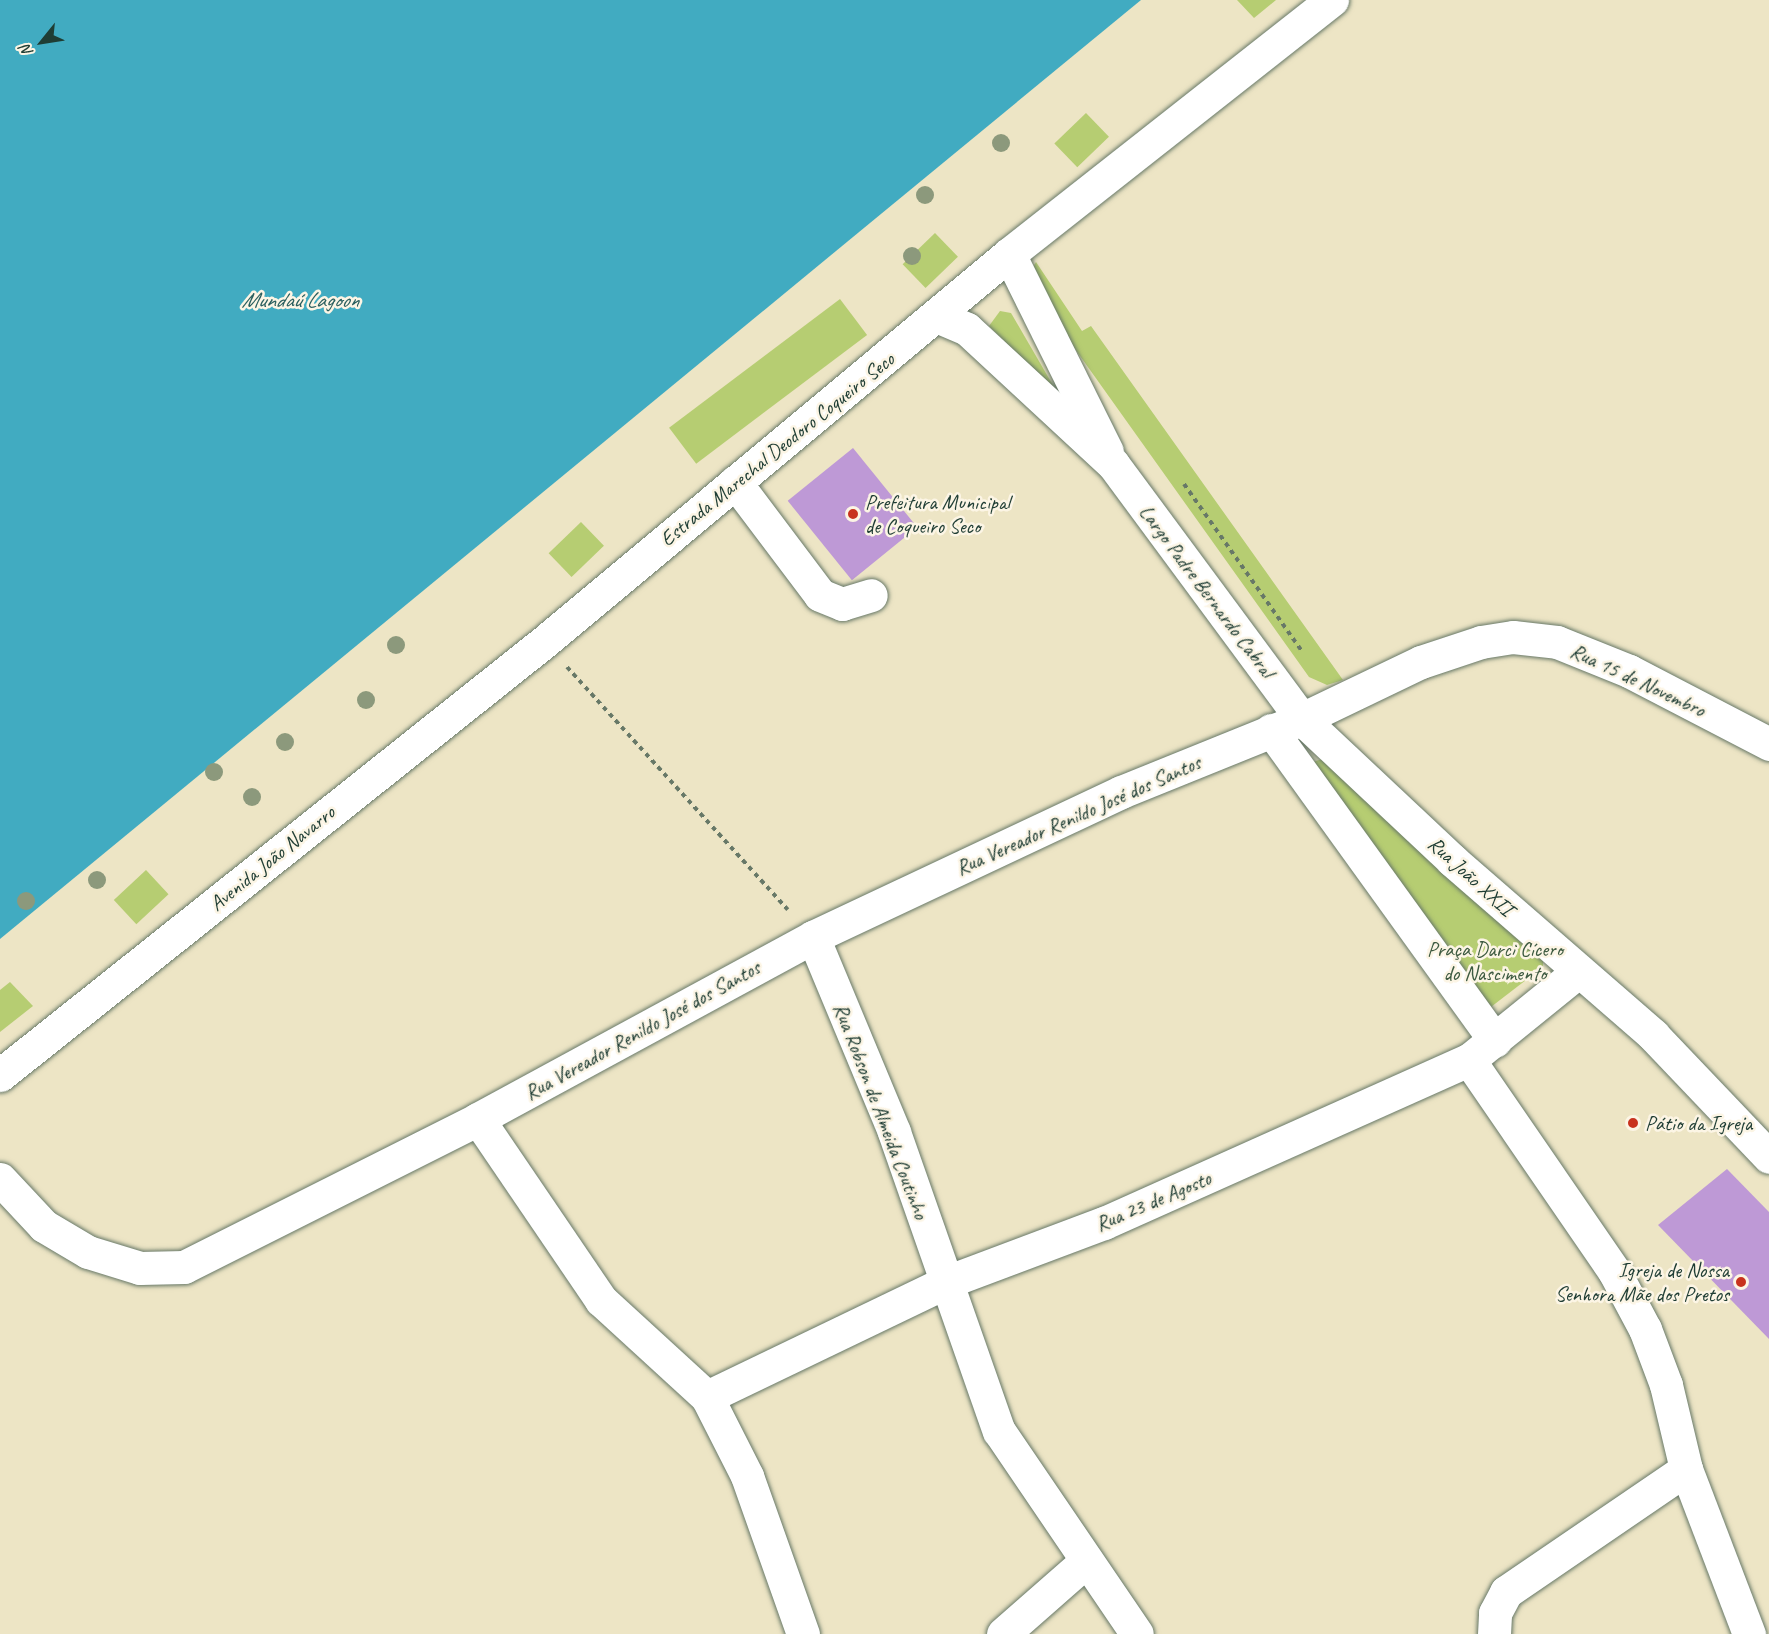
<!DOCTYPE html>
<html>
<head>
<meta charset="utf-8">
<style>
  body { margin:0 }
  #map { position:relative; width:1769px; height:1634px; overflow:hidden; background:#ede5c5; font-family:Caveat,sans-serif }
  div>[style] { position:absolute }
  [style*='--x'] { left:calc(var(--x)*1px); top:calc(var(--y)*1px); width:calc(var(--w)*1px); rotate:calc(var(--a)*1deg) }
  .green>* { inset:0; background:#b6cd72; transform-origin:0 0 }
  .water>* { inset:0; background:#41abc1 }
  .building>* { inset:0; background:#be99d6; transform-origin:0 0 }
  .path>* { height:4px; margin-top:-2px; transform-origin:0; background:repeating-linear-gradient(90deg,#677867 0 4.5px,transparent 0 9px) }
  .roads { filter:drop-shadow(0 0 2px #677867) drop-shadow(0 0 2px #677867) }
  .street>* { height:33px; margin:-16.5px; padding:0 16.5px; transform-origin:16.5px; border-radius:16.5px; background:#fff }
  .secondary>* { height:33px; margin:-16.5px; padding:0 16.5px; transform-origin:16.5px; border-radius:16.5px; background:#fff }
  .trees>* { width:18px; height:18px; margin:-9px; border-radius:50%; background:#8c997c }
  .dots>* { width:16px; height:16px; translate:-50% -50%; box-sizing:border-box; border:3px solid #fcf5e5; border-radius:50% }
  span { translate:-50% -50%; white-space:nowrap; text-align:center; line-height:1.15; -webkit-text-stroke:5px #fcf5e5; paint-order:stroke }
  .street-label { font-size:21px; color:#1f3d34 }
  .poi-label { font-size:21px; color:#1f3d34 }
  .left { translate:0 -50%; text-align:left }
  .right { translate:-100% -50%; text-align:right }
  .park-label { font-size:21px; color:#3d5a40 }
  .water-label { font-size:22px; color:#295e5e; font-style:italic }
  .north { position:absolute; left:12px; top:12px; width:60px; height:60px; -webkit-text-stroke:4px #fcf5e5; paint-order:stroke; rotate:240deg; font-size:16px; font-weight:700; line-height:24px; text-align:center; color:#1f3d34 }
  .north::after { content:''; display:block; margin:auto; width:21px; height:27px; background:#1f3d34; clip-path:polygon(50% 0,100% 100%,50% 72%,0 100%) }
</style>
</head>
<body>
<div id="map">
  <div class="green">
    <div style="clip-path:polygon(1237px 0,1276px 0,1254px 18px)"></div>
    <div style="left:1086px;top:113px;width:33px;height:44px;rotate:46deg"></div>
    <div style="left:935px;top:233px;width:33px;height:45px;rotate:46deg"></div>
    <div style="clip-path:polygon(1036px 262px,1082px 331px,1091px 326px,1343px 680px,1327px 685px,1309px 677px,1033px 290px,1029px 274px)"></div>
    <div style="left:840px;top:299px;width:45px;height:214px;rotate:53deg"></div>
    <div style="clip-path:polygon(1000px 311px,1011px 313px,1058px 394px,989px 326px)"></div>
    <div style="left:581px;top:522px;width:33px;height:45px;rotate:46deg"></div>
    <div style="clip-path:polygon(1322px 759px,1543px 960px,1543px 967px,1487px 1010px,1310px 763px)"></div>
    <div style="left:146px;top:870px;width:33px;height:44px;rotate:47deg"></div>
    <div style="clip-path:polygon(10px 982px,33px 1006px,0 1032px,0 990px)"></div>
  </div>
  <div class="water">
    <div style="clip-path:polygon(0 0,1141px 0,0 939px)"></div>
  </div>
  <div class="building">
    <div style="left:853px;top:448px;width:102px;height:84px;rotate:51deg"></div>
    <div style="clip-path:polygon(1727px 1169px,1769px 1212px,1769px 1339px,1658px 1225px)"></div>
  </div>
  <div class="path">
    <div style="--x:1184;--y:484;--w:203;--a:54.8"></div>
    <div style="--x:567;--y:667;--w:328;--a:47.7"></div>
  </div>
  <div class="roads">
    <div class="street">
      <div style="--x:735;--y:482;--w:141;--a:53"></div>
      <div style="--x:820;--y:595;--w:24;--a:22"></div>
      <div style="--x:842;--y:604;--w:30;--a:-17"></div>
      <div style="--x:1271;--y:730;--w:383;--a:54.2"></div>
      <div style="--x:813;--y:937;--w:211;--a:67.4"></div>
      <div style="--x:894;--y:1132;--w:317;--a:70.7"></div>
      <div style="--x:999;--y:1431;--w:245;--a:55.8"></div>
      <div style="--x:1469;--y:1060;--w:256;--a:55.5"></div>
      <div style="--x:1614;--y:1271;--w:66;--a:61.9"></div>
      <div style="--x:1645;--y:1329;--w:60;--a:69.4"></div>
      <div style="--x:1666;--y:1385;--w:86;--a:76.6"></div>
      <div style="--x:1686;--y:1469;--w:177;--a:69.1"></div>
      <div style="--x:478;--y:1119;--w:219;--a:55.8"></div>
      <div style="--x:601;--y:1300;--w:144;--a:42.5"></div>
      <div style="--x:707;--y:1397;--w:89;--a:63.1"></div>
      <div style="--x:747;--y:1476;--w:168;--a:70.5"></div>
      <div style="--x:0;--y:1179;--w:64;--a:46.9"></div>
      <div style="--x:44;--y:1226;--w:51;--a:30.6"></div>
      <div style="--x:88;--y:1252;--w:54;--a:17.1"></div>
      <div style="--x:140;--y:1268;--w:44;--a:-1.3"></div>
      <div style="--x:184;--y:1267;--w:329;--a:-26.7"></div>
      <div style="--x:478;--y:1119;--w:381;--a:-28.5"></div>
      <div style="--x:813;--y:937;--w:340;--a:-25.2"></div>
      <div style="--x:1121;--y:792;--w:195;--a:-22"></div>
      <div style="--x:1302;--y:719;--w:132;--a:-25.6"></div>
      <div style="--x:1421;--y:662;--w:63;--a:-18.4"></div>
      <div style="--x:1481;--y:642;--w:32;--a:-9"></div>
      <div style="--x:1513;--y:637;--w:44;--a:6.5"></div>
      <div style="--x:1557;--y:642;--w:78;--a:21.9"></div>
      <div style="--x:1629;--y:671;--w:158;--a:27.5"></div>
      <div style="--x:707;--y:1397;--w:263;--a:-25.7"></div>
      <div style="--x:944;--y:1283;--w:171;--a:-20.6"></div>
      <div style="--x:1104;--y:1223;--w:400;--a:-24.1"></div>
      <div style="--x:1469;--y:1060;--w:141;--a:-39"></div>
      <div style="--x:1003;--y:1634;--w:109;--a:-41.3"></div>
      <div style="--x:1494;--y:1634;--w:21;--a:-87"></div>
      <div style="--x:1495;--y:1613;--w:24;--a:-62"></div>
      <div style="--x:1506;--y:1592;--w:218;--a:-34.3"></div>
    </div>
    <div class="secondary">
      <div style="--x:1009;--y:254;--w:220;--a:63.6"></div>
      <div style="--x:939;--y:317;--w:30;--a:23"></div>
      <div style="--x:967;--y:329;--w:199;--a:42.8"></div>
      <div style="--x:1113;--y:464;--w:317;--a:53.5"></div>
      <div style="--x:1302;--y:719;--w:206;--a:43.2"></div>
      <div style="--x:1452;--y:860;--w:267;--a:41"></div>
      <div style="--x:1653;--y:1035;--w:168;--a:46.4"></div>
      <div style="--x:0;--y:1075;--w:695;--a:-38.52"></div>
      <div style="--x:544;--y:642;--w:606;--a:-39.84"></div>
      <div style="--x:1009;--y:254;--w:411;--a:-38.2"></div>
    </div>
  </div>
  <div class="trees">
    <div style="left:1001px;top:143px"></div>
    <div style="left:925px;top:195px"></div>
    <div style="left:912px;top:256px"></div>
    <div style="left:396px;top:645px"></div>
    <div style="left:366px;top:700px"></div>
    <div style="left:285px;top:742px"></div>
    <div style="left:214px;top:772px"></div>
    <div style="left:252px;top:797px"></div>
    <div style="left:97px;top:880px"></div>
    <div style="left:26px;top:901px"></div>
  </div>
  <div class="dots">
    <div style="left:853px;top:514px;background:#c8321e"></div>
    <div style="left:1633px;top:1123px;background:#c8321e"></div>
    <div style="left:1741px;top:1282px;background:#c8321e"></div>
  </div>
  <div class="street-label">
    <span style="left:777px;top:449px;rotate:-39deg">Estrada Marechal Deodoro Coqueiro Seco</span>
    <span style="left:1207px;top:591px;rotate:53deg">Largo Padre Bernardo Cabral</span>
    <span style="left:1638px;top:680px;rotate:25deg">Rua 15 de Novembro</span>
    <span style="left:1078px;top:815px;rotate:-24deg">Rua Vereador Renildo José dos Santos</span>
    <span style="left:272px;top:858px;rotate:-39deg">Avenida João Navarro</span>
    <span style="left:1471px;top:876px;rotate:42deg">Rua João XXII</span>
    <span style="left:642px;top:1030px;rotate:-29deg">Rua Vereador Renildo José dos Santos</span>
    <span style="left:881px;top:1111px;rotate:69deg">Rua Robson de Almeida Coutinho</span>
    <span style="left:1153px;top:1201px;rotate:-23deg">Rua 23 de Agosto</span>
  </div>
  <div class="poi-label">
    <span class="left" style="left:865px;top:514px">Prefeitura Municipal<br>de Coqueiro Seco</span>
    <span class="left" style="left:1645px;top:1123px">Pátio da Igreja</span>
    <span class="right" style="left:1729px;top:1282px">Igreja de Nossa<br>Senhora Mãe dos Pretos</span>
  </div>
  <div class="park-label">
    <span style="left:1495px;top:961px">Praça Darci Cícero<br>do Nascimento</span>
  </div>
  <div class="water-label">
    <span style="left:300px;top:301px">Mundaú Lagoon</span>
  </div>
  <div class="north">N</div>
</div>
</body>
</html>
